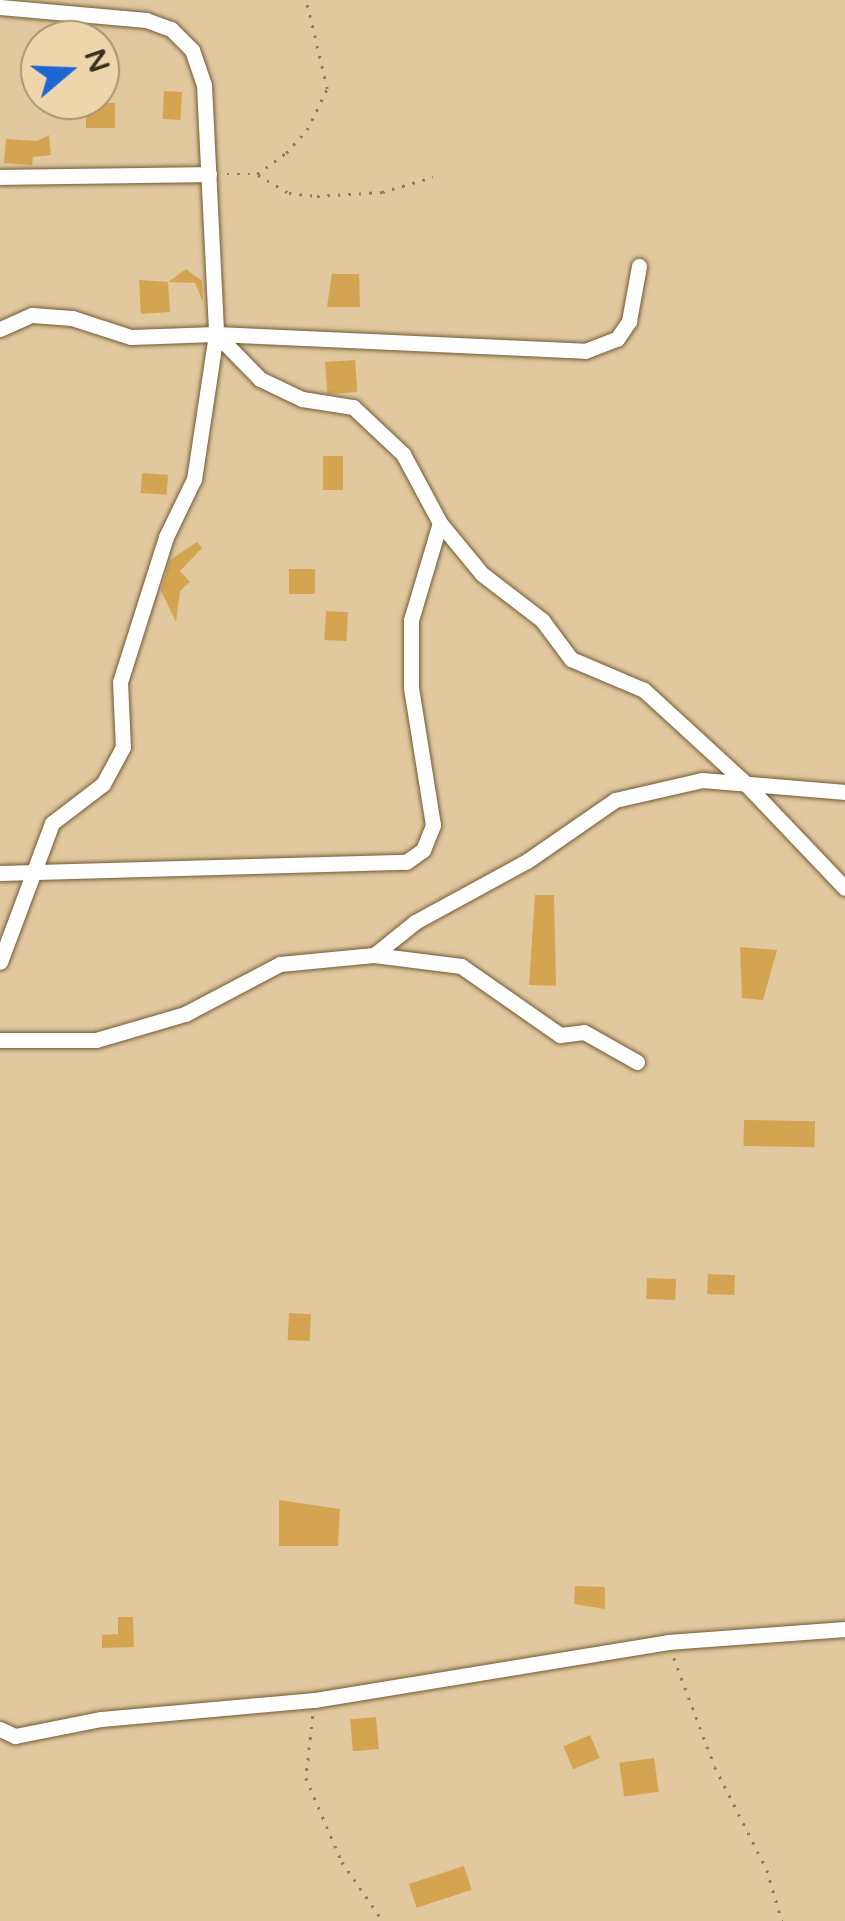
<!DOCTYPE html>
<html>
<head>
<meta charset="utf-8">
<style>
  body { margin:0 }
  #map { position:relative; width:845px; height:1921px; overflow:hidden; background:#e2c89f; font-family:"Varela Round",sans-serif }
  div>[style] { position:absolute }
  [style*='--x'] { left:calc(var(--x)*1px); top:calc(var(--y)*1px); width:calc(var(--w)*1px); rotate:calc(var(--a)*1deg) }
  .building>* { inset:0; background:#d4a451; transform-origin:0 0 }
  .path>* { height:2.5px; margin-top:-1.25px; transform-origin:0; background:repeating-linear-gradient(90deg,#8d7c5f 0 2.5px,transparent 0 10.5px) }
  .roads { filter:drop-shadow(0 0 2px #715a34) drop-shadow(0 0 2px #715a34) }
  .minor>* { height:15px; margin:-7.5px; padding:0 7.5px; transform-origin:7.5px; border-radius:7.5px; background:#fff }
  span { translate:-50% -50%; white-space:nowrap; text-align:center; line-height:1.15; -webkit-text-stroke:10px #efd5ab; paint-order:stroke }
  .north { position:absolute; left:20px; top:20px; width:100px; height:100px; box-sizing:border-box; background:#efd5ab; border:2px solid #a79373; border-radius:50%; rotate:71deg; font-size:28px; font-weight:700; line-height:40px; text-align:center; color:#3a301f }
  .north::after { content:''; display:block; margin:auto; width:35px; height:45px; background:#1e66d1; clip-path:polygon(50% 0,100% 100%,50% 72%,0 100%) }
</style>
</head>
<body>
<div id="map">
  <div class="building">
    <div style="left:164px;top:91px;width:18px;height:28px;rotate:3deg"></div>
    <div style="left:86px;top:103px;width:29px;height:25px"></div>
    <div style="clip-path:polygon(49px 135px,51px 155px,33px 157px,32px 165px,4px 163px,6px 139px,37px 141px)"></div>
    <div style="clip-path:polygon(186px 269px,202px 281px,203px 302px,195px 283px,168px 282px,170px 312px,141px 314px,139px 280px,168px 282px)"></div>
    <div style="clip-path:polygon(332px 274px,359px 274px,360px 307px,327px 307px)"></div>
    <div style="left:355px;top:360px;width:32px;height:30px;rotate:86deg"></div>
    <div style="left:323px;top:456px;width:20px;height:34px"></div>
    <div style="left:142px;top:473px;width:26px;height:20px;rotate:4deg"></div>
    <div style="clip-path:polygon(197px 542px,202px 548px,180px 571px,190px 582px,180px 591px,176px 622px,161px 591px,170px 560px)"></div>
    <div style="left:289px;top:569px;width:26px;height:25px"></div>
    <div style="left:326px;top:611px;width:22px;height:29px;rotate:3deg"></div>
    <div style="clip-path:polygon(535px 895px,554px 895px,556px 986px,529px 985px)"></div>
    <div style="clip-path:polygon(740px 947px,777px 950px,763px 1000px,742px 998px)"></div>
    <div style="left:744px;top:1120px;width:71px;height:26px;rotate:1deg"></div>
    <div style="left:708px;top:1274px;width:27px;height:20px;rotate:2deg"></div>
    <div style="left:647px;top:1278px;width:29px;height:21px;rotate:2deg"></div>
    <div style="left:289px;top:1313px;width:22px;height:27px;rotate:3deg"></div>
    <div style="clip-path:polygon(279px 1500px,340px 1509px,338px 1546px,279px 1546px)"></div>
    <div style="clip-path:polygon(575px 1586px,605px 1587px,605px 1609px,574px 1604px)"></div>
    <div style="clip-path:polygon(118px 1617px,133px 1617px,134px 1647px,102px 1648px,102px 1635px,118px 1634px)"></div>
    <div style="left:376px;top:1717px;width:32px;height:26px;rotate:85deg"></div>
    <div style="left:590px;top:1735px;width:25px;height:29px;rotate:67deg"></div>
    <div style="left:654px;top:1758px;width:34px;height:35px;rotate:82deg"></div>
    <div style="left:464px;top:1866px;width:25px;height:58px;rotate:72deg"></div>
  </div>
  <div class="path">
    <div style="--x:227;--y:174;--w:30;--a:0"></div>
    <div style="--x:257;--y:174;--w:36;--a:-36"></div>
    <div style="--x:286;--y:153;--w:31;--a:-48"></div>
    <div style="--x:307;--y:130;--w:46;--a:-64"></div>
    <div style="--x:327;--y:89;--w:91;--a:-103.3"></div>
    <div style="--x:258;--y:175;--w:36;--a:30"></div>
    <div style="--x:289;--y:193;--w:28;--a:6"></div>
    <div style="--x:317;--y:196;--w:65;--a:-3.5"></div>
    <div style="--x:382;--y:192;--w:53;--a:-16.4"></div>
    <div style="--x:674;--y:1658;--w:116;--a:69.4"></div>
    <div style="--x:715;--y:1767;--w:115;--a:63.2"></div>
    <div style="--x:767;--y:1870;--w:53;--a:73.6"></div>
    <div style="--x:313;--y:1716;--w:62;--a:96.4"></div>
    <div style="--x:306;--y:1778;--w:91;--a:66.8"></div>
    <div style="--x:342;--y:1862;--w:72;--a:55.2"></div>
  </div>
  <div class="roads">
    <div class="minor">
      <div style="--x:0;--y:7;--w:147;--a:5.1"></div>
      <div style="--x:146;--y:20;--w:27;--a:20"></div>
      <div style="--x:171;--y:29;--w:30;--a:45"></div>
      <div style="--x:192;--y:50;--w:37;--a:71"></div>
      <div style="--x:204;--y:85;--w:249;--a:87.2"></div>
      <div style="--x:216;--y:334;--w:147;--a:98.6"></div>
      <div style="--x:194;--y:479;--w:64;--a:115.8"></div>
      <div style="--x:166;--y:537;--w:152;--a:107.6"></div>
      <div style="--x:120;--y:682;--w:65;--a:87.4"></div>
      <div style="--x:123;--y:747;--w:42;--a:118.4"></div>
      <div style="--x:103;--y:784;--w:64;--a:142.6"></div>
      <div style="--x:52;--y:823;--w:148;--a:110.5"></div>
      <div style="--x:0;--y:177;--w:209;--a:-0.8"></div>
      <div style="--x:0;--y:329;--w:35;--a:-24"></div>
      <div style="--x:32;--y:315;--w:40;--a:4.3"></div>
      <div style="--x:72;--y:318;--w:62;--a:17.9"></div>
      <div style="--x:131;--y:337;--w:85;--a:-2"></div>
      <div style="--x:216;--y:334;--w:369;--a:2.6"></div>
      <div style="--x:585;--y:351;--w:34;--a:-21"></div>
      <div style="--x:617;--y:339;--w:22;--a:-56"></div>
      <div style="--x:629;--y:321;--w:56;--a:-79.7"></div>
      <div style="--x:216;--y:334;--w:63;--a:45.6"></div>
      <div style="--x:260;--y:379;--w:47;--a:25.5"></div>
      <div style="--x:302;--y:399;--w:52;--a:8.9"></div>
      <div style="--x:353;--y:407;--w:69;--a:43.2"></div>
      <div style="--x:403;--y:454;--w:78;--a:61.8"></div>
      <div style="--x:440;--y:523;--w:66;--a:50.5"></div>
      <div style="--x:482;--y:574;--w:76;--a:37.5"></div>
      <div style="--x:542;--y:620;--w:49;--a:53.4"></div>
      <div style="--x:571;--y:659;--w:79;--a:23"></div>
      <div style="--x:644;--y:690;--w:133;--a:42.6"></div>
      <div style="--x:742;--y:780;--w:149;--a:46.4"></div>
      <div style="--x:0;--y:873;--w:406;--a:-1.6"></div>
      <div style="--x:406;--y:862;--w:21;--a:-35"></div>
      <div style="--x:423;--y:850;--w:27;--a:-68"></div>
      <div style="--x:433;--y:825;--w:140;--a:-99.1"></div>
      <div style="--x:411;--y:687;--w:67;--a:-90"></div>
      <div style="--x:411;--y:620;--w:101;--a:-73.4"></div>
      <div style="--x:374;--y:955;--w:88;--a:7.2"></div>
      <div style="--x:461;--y:966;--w:121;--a:34.9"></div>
      <div style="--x:560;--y:1035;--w:24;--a:-7"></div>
      <div style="--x:584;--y:1032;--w:61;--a:29.5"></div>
      <div style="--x:0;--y:1040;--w:96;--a:0"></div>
      <div style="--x:96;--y:1040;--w:93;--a:-16.3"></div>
      <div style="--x:185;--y:1014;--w:107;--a:-27.8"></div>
      <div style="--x:280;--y:964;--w:94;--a:-5.5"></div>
      <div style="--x:374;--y:955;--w:53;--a:-38.8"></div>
      <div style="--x:415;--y:922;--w:128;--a:-28.6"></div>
      <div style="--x:527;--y:861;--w:107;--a:-34.7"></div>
      <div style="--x:615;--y:800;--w:89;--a:-12.9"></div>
      <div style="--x:702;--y:780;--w:144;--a:4.8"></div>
      <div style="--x:0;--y:1729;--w:17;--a:25"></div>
      <div style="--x:15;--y:1736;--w:88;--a:-11.2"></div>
      <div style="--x:101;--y:1719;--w:215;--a:-5.1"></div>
      <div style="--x:315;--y:1700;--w:358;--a:-9.3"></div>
      <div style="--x:668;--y:1642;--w:177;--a:-4.2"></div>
    </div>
  </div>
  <div class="north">N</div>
</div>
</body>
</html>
